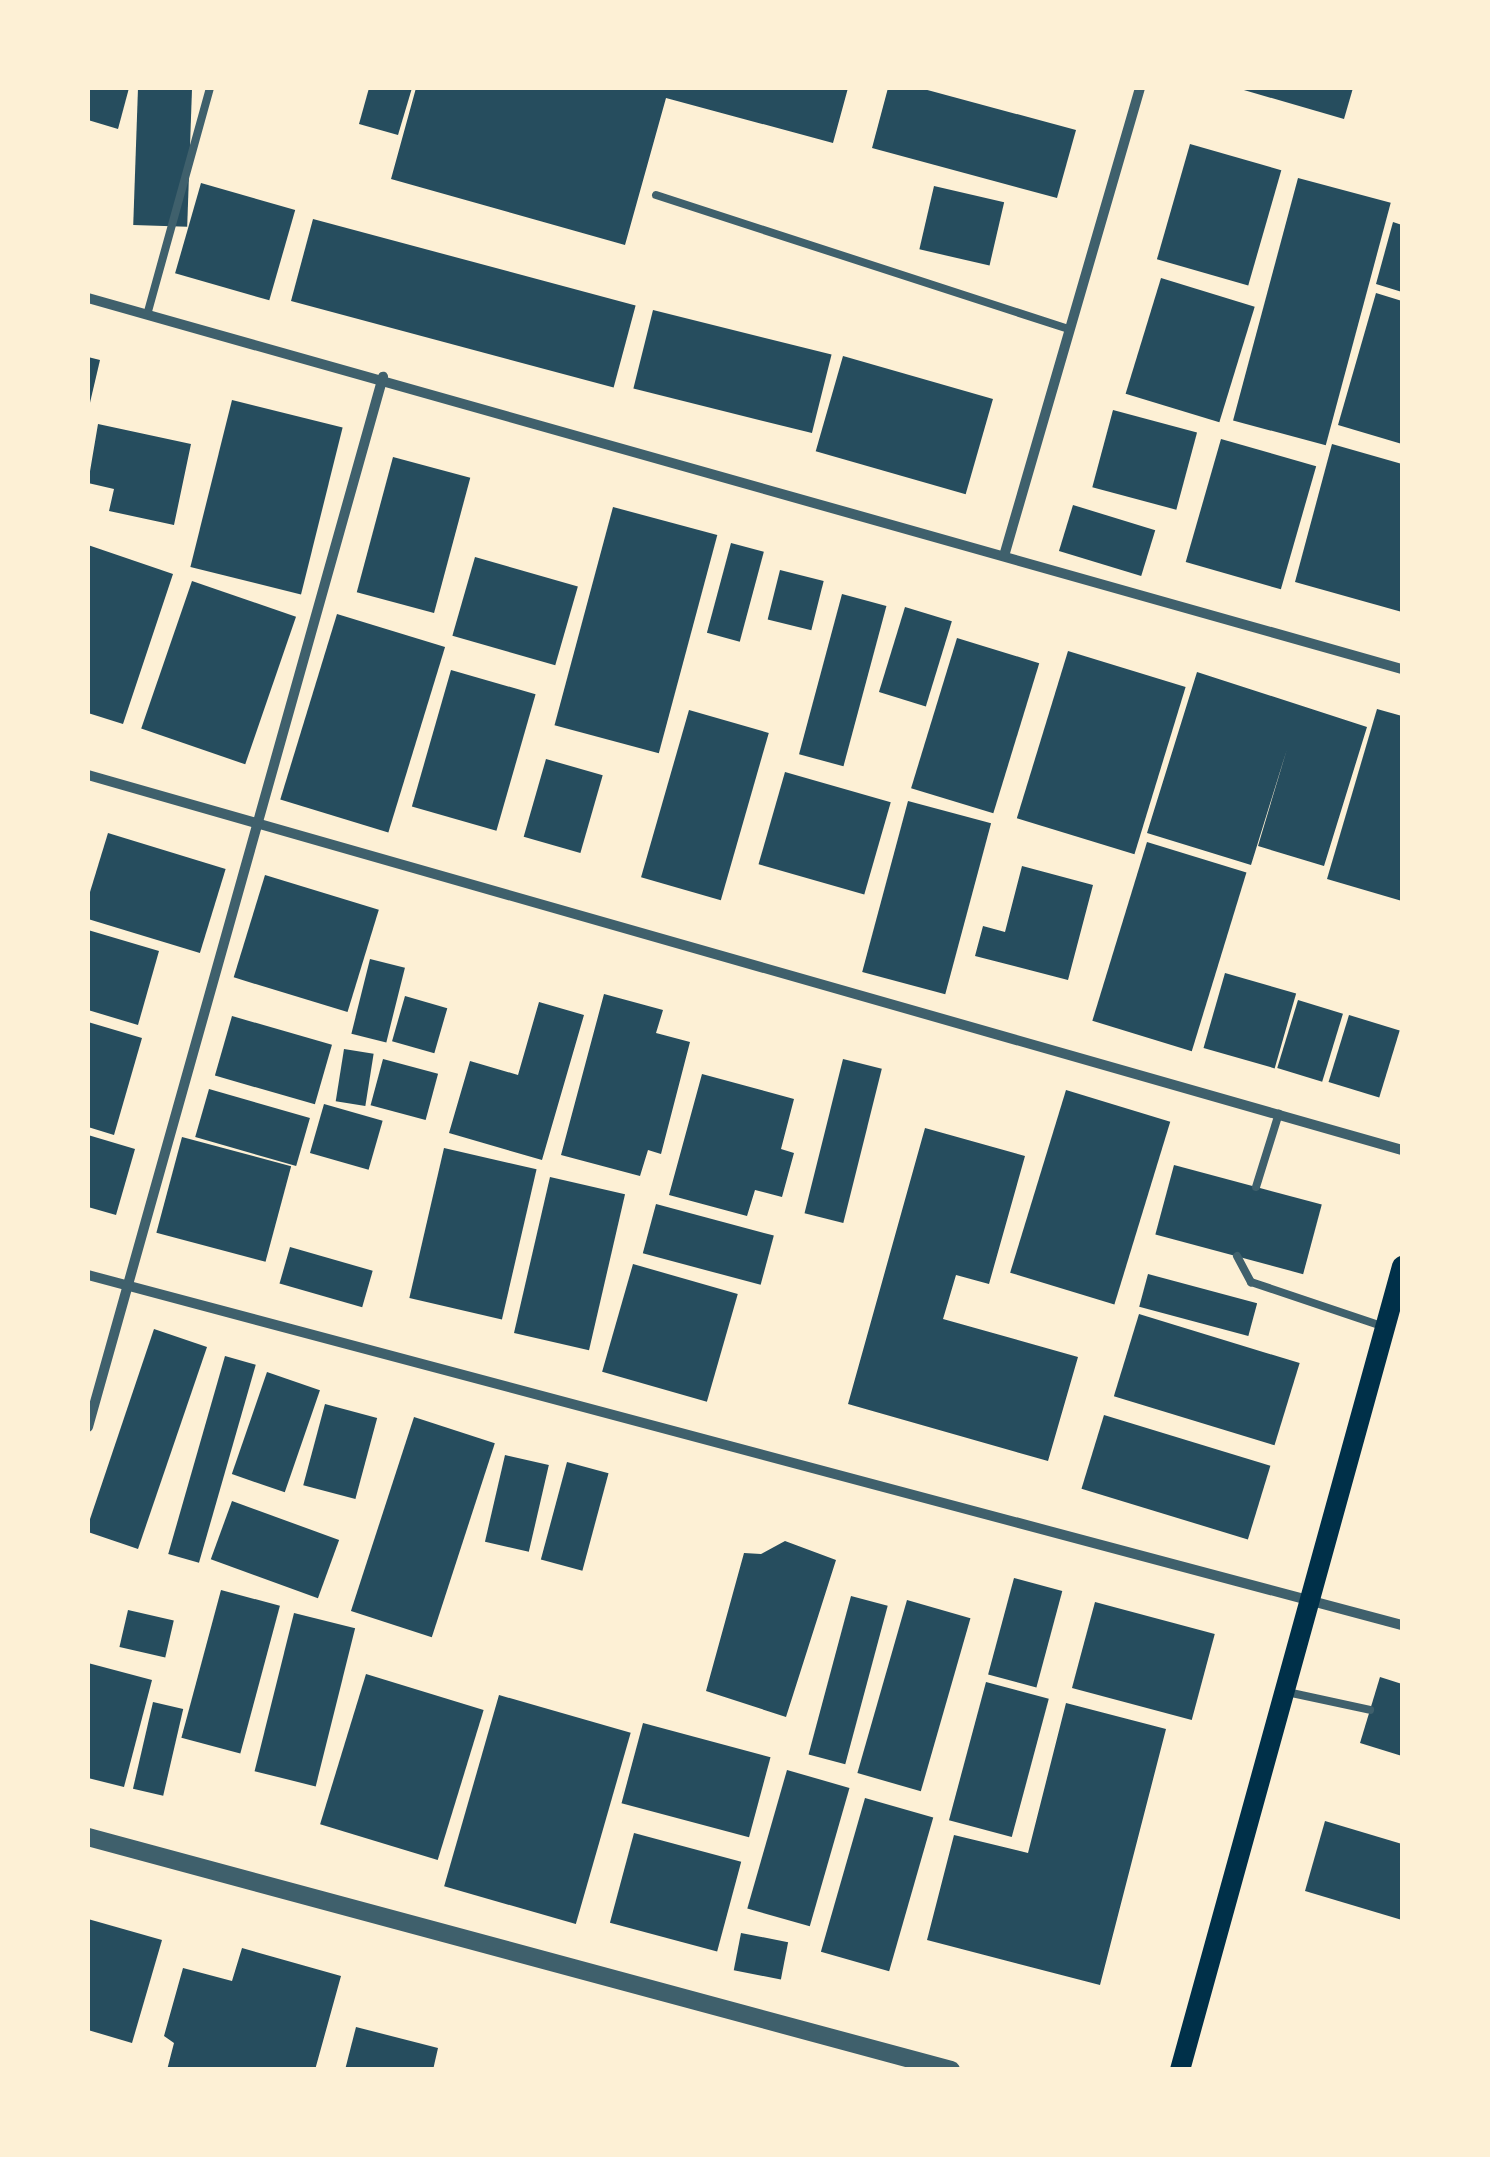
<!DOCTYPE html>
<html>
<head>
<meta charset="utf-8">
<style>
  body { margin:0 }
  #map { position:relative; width:1490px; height:2157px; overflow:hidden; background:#fdf0d5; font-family:Poppins,sans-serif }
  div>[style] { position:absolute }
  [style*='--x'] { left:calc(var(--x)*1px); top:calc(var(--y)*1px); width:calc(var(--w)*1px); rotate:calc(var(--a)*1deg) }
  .building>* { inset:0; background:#264d5e; transform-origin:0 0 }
  .service>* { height:8px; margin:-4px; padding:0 4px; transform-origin:4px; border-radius:4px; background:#3f606c }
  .minor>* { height:10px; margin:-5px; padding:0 5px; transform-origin:5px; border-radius:5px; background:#3f606c }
  .tertiary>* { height:18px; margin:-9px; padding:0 9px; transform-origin:9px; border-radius:9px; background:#3f606c }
  .secondary>* { height:20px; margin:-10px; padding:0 10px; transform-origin:10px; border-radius:10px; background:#003049 }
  span { translate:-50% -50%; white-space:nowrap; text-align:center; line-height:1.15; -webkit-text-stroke:10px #fdf0d5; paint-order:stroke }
  .frame { position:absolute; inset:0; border:90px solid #fdf0d5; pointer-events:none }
</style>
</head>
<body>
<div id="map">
  <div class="building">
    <div style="clip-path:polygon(88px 88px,129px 88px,118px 129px,88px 120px)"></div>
    <div style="left:138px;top:88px;width:54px;height:137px;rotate:2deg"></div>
    <div style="clip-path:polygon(369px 88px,412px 88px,398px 135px,359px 124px)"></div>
    <div style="clip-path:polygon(416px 88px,848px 88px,833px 143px,666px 98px,625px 245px,391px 179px)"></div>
    <div style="clip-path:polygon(888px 88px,920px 88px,1076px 130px,1057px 198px,872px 148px)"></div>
    <div style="clip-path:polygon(1237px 88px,1353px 88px,1344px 119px)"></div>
    <div style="left:1190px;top:144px;width:95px;height:120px;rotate:16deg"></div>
    <div style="left:1298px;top:178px;width:96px;height:251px;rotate:15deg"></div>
    <div style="left:201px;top:183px;width:98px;height:94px;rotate:16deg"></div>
    <div style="left:934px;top:186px;width:72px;height:65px;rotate:13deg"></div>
    <div style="left:313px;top:219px;width:334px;height:85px;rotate:15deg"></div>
    <div style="clip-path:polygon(1393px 222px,1402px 225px,1402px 292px,1376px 284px)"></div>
    <div style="left:1161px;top:278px;width:98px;height:121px;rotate:17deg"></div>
    <div style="clip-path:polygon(1376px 293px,1402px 301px,1402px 444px,1338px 425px)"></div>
    <div style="left:653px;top:310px;width:184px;height:81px;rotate:14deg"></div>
    <div style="left:843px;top:356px;width:156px;height:99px;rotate:16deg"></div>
    <div style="clip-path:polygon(88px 357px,100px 360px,89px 407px,88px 407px)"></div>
    <div style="left:232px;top:400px;width:114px;height:172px;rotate:14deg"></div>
    <div style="left:1113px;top:410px;width:87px;height:80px;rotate:15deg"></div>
    <div style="clip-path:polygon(98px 424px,191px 444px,174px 525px,109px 511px,114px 489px,88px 483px)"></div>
    <div style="left:1221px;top:439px;width:99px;height:128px;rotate:16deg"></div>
    <div style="clip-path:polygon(1332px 444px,1402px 464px,1402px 612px,1295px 582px)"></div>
    <div style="left:393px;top:457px;width:80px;height:140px;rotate:15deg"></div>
    <div style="left:1073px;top:505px;width:86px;height:48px;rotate:17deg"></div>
    <div style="left:613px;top:507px;width:108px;height:226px;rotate:15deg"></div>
    <div style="left:731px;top:543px;width:34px;height:93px;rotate:15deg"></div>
    <div style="clip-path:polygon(88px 545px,173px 574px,123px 724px,88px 713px)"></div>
    <div style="left:475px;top:557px;width:107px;height:82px;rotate:16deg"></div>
    <div style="left:780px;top:570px;width:45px;height:51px;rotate:14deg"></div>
    <div style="left:192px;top:581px;width:110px;height:156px;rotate:19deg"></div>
    <div style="left:842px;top:594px;width:46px;height:166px;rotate:15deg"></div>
    <div style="left:905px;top:607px;width:49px;height:89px;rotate:17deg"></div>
    <div style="left:337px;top:614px;width:113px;height:194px;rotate:17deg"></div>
    <div style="left:957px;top:638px;width:86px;height:157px;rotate:17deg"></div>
    <div style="left:1068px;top:651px;width:123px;height:175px;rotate:17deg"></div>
    <div style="left:451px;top:670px;width:88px;height:142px;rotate:16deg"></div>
    <div style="clip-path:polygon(1197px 672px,1367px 727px,1324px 866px,1258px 846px,1287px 749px,1251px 865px,1147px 833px)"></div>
    <div style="clip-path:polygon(1377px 709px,1402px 716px,1402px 901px,1327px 879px)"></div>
    <div style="left:689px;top:710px;width:83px;height:174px;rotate:16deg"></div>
    <div style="left:546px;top:759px;width:59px;height:81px;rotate:16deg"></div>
    <div style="left:785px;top:772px;width:110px;height:96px;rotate:16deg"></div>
    <div style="left:908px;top:801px;width:86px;height:177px;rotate:15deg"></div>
    <div style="left:108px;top:833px;width:123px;height:88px;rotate:17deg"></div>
    <div style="left:1147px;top:842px;width:104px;height:187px;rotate:17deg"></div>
    <div style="clip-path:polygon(1022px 866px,1093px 885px,1068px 980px,975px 956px,983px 926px,1005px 932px)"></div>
    <div style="left:265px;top:875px;width:119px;height:107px;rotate:17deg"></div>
    <div style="clip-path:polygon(88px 930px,159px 951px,138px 1025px,88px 1010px)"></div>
    <div style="left:370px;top:959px;width:36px;height:77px;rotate:14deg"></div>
    <div style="left:1225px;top:973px;width:74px;height:78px;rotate:16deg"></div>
    <div style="clip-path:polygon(604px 994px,663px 1010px,656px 1033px,690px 1042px,661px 1154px,648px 1150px,640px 1176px,561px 1155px)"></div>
    <div style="left:405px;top:996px;width:44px;height:47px;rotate:16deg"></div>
    <div style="left:1298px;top:1000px;width:47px;height:71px;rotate:17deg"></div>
    <div style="clip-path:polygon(539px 1002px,584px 1015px,542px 1160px,449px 1133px,470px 1061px,518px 1075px)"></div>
    <div style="left:1349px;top:1015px;width:53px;height:70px;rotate:17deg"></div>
    <div style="left:232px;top:1016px;width:104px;height:62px;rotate:16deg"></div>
    <div style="clip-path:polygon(88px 1022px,142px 1038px,114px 1135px,88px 1127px)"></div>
    <div style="left:344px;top:1049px;width:30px;height:53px;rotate:9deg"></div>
    <div style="left:383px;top:1059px;width:57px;height:48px;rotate:15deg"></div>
    <div style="left:843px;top:1059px;width:40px;height:159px;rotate:14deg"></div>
    <div style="clip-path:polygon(702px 1074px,794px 1099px,781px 1149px,794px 1153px,782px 1197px,755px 1190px,747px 1216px,669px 1195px)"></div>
    <div style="left:209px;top:1089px;width:105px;height:50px;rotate:16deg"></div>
    <div style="left:1066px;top:1090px;width:109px;height:191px;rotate:17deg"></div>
    <div style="left:324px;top:1104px;width:61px;height:51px;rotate:16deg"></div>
    <div style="clip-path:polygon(925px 1128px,1025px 1156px,989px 1284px,956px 1275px,943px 1319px,1078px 1357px,1048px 1461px,848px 1404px)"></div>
    <div style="clip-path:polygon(88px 1135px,135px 1149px,116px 1215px,88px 1207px)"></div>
    <div style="left:182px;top:1137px;width:113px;height:99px;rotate:15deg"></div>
    <div style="left:444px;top:1148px;width:95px;height:154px;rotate:13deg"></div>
    <div style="left:1174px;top:1165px;width:153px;height:72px;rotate:15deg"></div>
    <div style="left:550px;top:1177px;width:77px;height:160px;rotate:13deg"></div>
    <div style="left:656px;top:1204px;width:122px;height:51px;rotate:15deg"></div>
    <div style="left:290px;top:1247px;width:86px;height:38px;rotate:16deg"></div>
    <div style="left:633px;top:1264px;width:109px;height:112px;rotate:16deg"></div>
    <div style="left:1148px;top:1274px;width:113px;height:34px;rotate:15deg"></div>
    <div style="left:1139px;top:1314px;width:168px;height:86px;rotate:17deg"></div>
    <div style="clip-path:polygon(154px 1329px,207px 1347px,138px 1549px,88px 1532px,88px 1525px)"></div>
    <div style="left:225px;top:1356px;width:32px;height:206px;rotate:16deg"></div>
    <div style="left:267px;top:1372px;width:56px;height:108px;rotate:19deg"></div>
    <div style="left:325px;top:1404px;width:54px;height:84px;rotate:15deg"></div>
    <div style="left:1104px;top:1415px;width:174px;height:77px;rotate:17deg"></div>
    <div style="left:414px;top:1417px;width:85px;height:204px;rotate:18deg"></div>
    <div style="left:505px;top:1455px;width:45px;height:89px;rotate:13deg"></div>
    <div style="left:567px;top:1462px;width:43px;height:101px;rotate:15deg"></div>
    <div style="left:232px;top:1501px;width:114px;height:62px;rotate:20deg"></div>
    <div style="clip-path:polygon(785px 1541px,836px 1560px,786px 1717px,706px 1691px,744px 1553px,761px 1554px)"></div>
    <div style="left:1014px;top:1578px;width:50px;height:100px;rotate:15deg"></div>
    <div style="left:221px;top:1590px;width:61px;height:153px;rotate:15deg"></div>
    <div style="left:851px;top:1596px;width:38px;height:164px;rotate:15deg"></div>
    <div style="left:907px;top:1600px;width:66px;height:180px;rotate:16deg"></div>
    <div style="left:1095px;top:1602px;width:124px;height:89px;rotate:15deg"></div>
    <div style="left:128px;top:1610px;width:47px;height:38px;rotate:13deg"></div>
    <div style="left:294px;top:1613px;width:63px;height:163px;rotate:14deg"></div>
    <div style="clip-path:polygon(88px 1663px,152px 1680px,124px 1787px,88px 1778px)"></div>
    <div style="left:366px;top:1674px;width:123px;height:157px;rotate:17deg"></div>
    <div style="clip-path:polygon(1380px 1677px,1402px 1684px,1402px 1756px,1360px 1743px)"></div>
    <div style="left:986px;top:1682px;width:65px;height:143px;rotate:15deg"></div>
    <div style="left:499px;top:1695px;width:137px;height:199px;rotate:16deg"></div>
    <div style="left:153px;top:1702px;width:31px;height:89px;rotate:13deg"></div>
    <div style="clip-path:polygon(1066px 1703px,1166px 1729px,1100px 1985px,927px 1940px,954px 1835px,1028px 1853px)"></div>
    <div style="left:643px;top:1723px;width:132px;height:83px;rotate:15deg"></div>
    <div style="left:787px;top:1770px;width:65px;height:144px;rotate:16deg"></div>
    <div style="left:865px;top:1798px;width:71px;height:160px;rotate:16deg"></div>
    <div style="clip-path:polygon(1325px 1821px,1402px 1844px,1402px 1920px,1305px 1891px)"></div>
    <div style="left:634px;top:1833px;width:111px;height:93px;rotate:15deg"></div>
    <div style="clip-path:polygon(88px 1919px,162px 1940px,132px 2043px,88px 2030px)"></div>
    <div style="left:741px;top:1933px;width:48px;height:38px;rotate:11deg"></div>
    <div style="clip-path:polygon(242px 1948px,341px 1976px,315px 2070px,167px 2070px,174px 2043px,164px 2036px,183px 1968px,232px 1981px)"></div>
    <div style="clip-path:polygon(356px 2027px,438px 2048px,433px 2070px,345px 2070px)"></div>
  </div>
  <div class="service">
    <div style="--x:656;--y:195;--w:433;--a:18"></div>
    <div style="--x:147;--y:315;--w:236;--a:-74.5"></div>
    <div style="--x:1256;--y:1187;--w:77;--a:-72.7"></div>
    <div style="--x:1237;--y:1256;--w:30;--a:62"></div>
    <div style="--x:1251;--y:1282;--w:138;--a:18.6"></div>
    <div style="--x:1287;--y:1692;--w:85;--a:12.2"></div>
  </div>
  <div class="minor">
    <div style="--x:88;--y:298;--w:1365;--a:15.77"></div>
    <div style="--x:1004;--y:556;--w:487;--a:-73.8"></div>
    <div style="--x:88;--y:775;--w:1366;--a:15.93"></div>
    <div style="--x:88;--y:1275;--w:1360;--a:14.92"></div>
    <div style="--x:88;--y:1427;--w:1091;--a:-74.31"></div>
  </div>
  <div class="tertiary">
    <div style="--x:88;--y:1837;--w:894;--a:15.11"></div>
  </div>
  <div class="secondary">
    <div style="--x:1180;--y:2070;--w:834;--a:-74.56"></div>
  </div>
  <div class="frame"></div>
</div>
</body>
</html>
